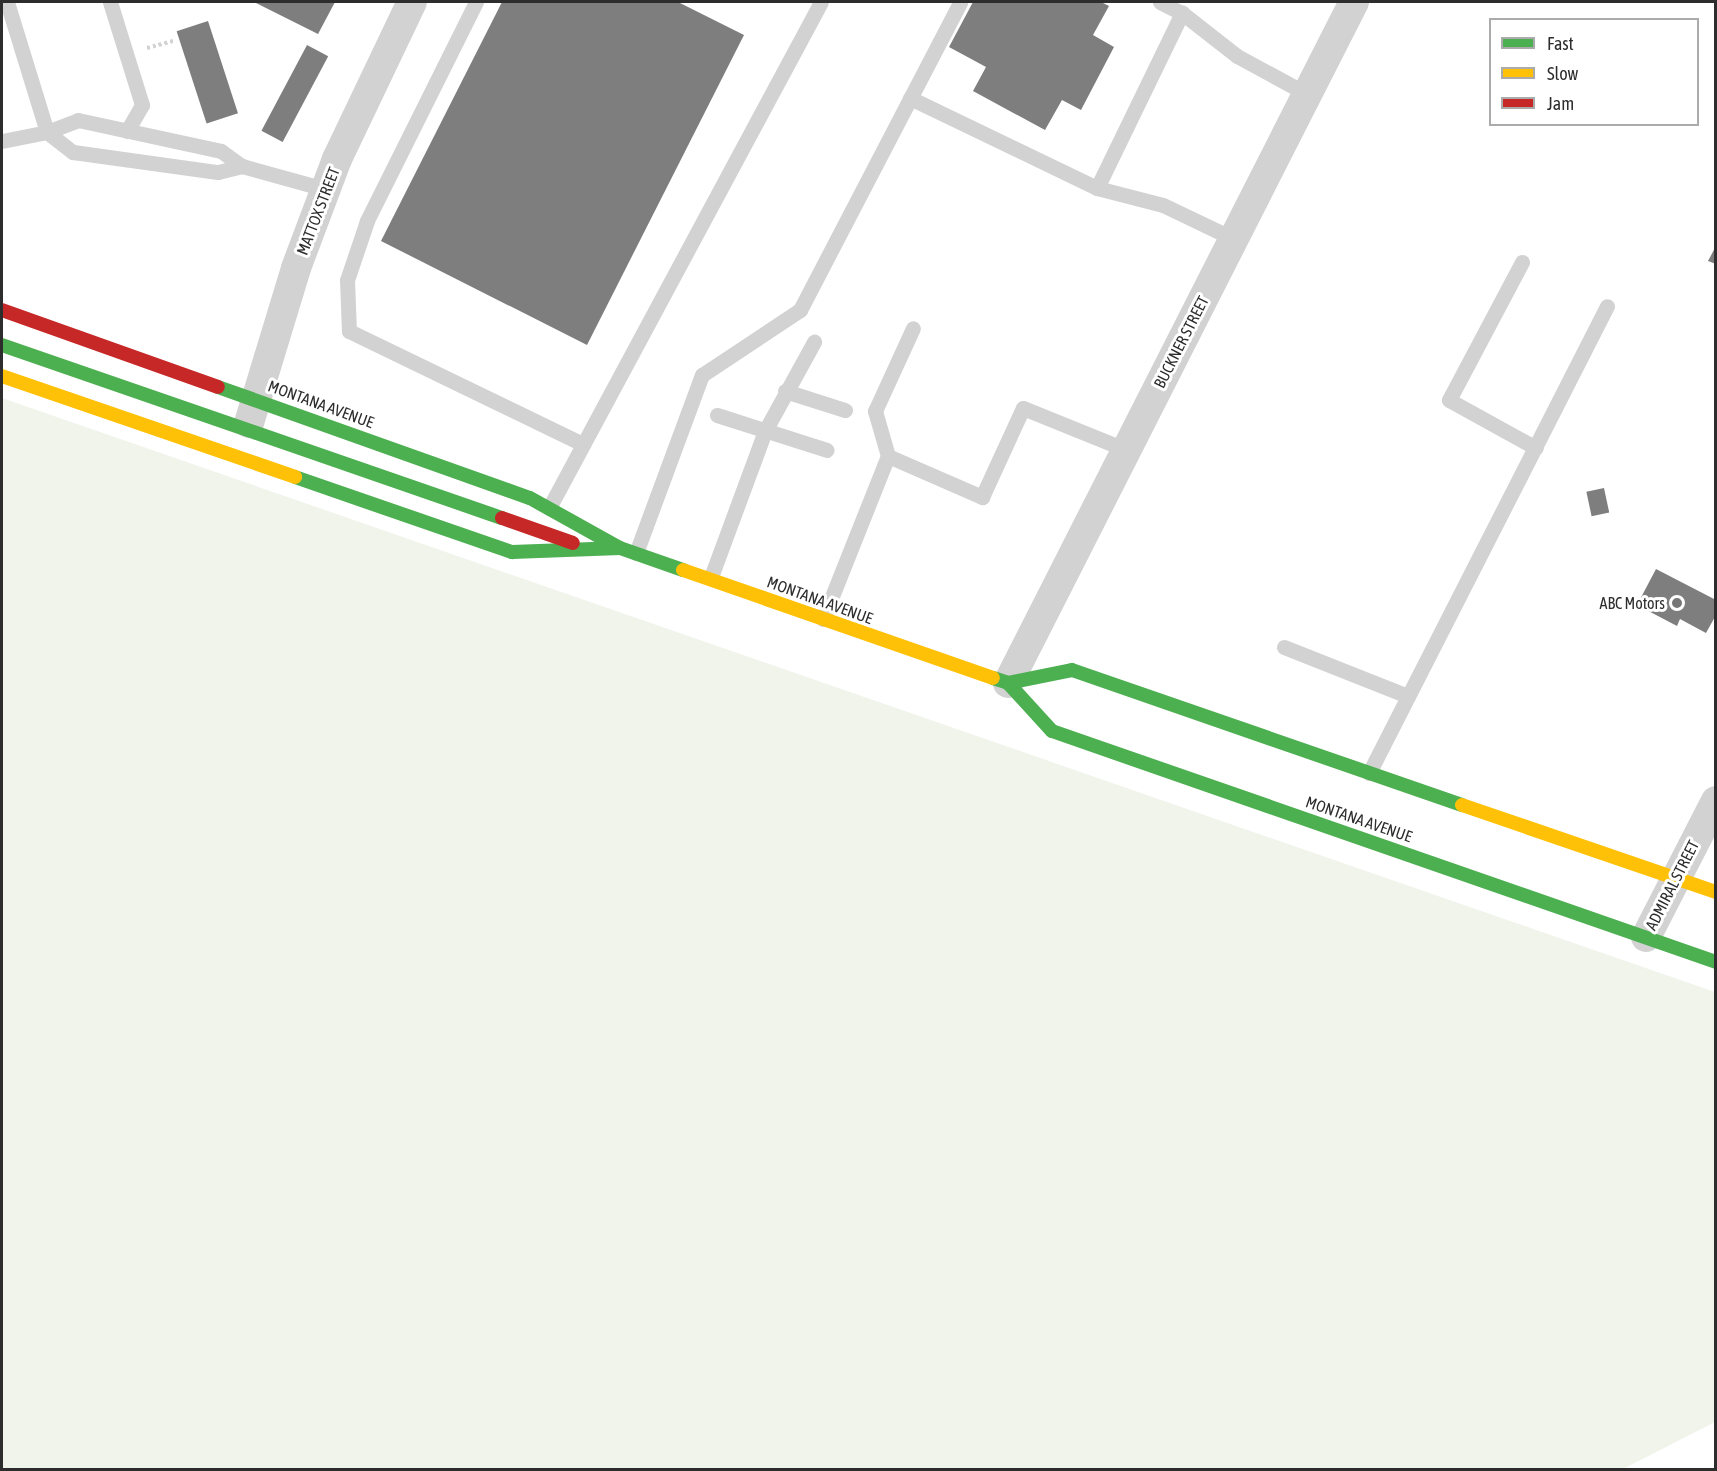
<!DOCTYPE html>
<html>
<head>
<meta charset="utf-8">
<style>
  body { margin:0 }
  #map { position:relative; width:1717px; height:1471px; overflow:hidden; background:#fff; font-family:"Asap Condensed",sans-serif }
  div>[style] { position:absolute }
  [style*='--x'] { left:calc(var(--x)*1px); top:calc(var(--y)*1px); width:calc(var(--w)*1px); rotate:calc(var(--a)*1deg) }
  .green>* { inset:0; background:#f0f4eb }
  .building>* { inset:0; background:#7e7e7e; transform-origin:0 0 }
  .path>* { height:4px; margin-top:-2px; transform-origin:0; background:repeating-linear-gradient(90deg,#d2d2d2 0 3px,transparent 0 6px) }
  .lane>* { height:15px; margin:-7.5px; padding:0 7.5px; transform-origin:7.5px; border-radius:7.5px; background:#d2d2d2 }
  .street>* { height:30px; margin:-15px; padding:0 15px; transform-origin:15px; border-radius:15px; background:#d2d2d2 }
  .fast>* { height:14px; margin:-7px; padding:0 7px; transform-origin:7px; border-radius:7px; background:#4caf50 }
  .slow>* { height:14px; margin:-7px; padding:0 7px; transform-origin:7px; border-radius:7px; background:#ffc107 }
  .jam>* { height:14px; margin:-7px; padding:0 7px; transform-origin:7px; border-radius:7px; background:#c62828 }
  .dots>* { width:16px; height:16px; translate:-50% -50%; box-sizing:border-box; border:3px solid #fff; border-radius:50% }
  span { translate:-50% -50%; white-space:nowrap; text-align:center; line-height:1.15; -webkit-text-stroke:6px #fff; paint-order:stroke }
  .street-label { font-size:16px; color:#2d2d2d }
  .poi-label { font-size:16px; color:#2d2d2d }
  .right { translate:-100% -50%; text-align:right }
  .frame { position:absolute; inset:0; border:3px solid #2d2d2d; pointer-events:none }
  .legend { position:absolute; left:1489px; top:18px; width:210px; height:108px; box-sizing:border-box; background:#fff; border:2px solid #ababab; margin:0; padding:8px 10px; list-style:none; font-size:18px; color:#2d2d2d }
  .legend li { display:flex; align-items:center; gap:12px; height:30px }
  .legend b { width:30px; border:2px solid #ababab }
</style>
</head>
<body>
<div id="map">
  <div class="green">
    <div style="clip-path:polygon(2px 398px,1715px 992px,1715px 1422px,1621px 1470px,2px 1469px)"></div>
  </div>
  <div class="building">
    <div style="clip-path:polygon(254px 2px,335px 2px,318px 34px)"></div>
    <div style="clip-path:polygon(502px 2px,678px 2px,744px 35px,587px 345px,381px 241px)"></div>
    <div style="clip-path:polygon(973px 2px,1101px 2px,1109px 6px,1093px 35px,1114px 47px,1081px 110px,1062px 100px,1045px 130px,973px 91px,986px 67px,949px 47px)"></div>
    <div style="left:208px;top:21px;width:97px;height:33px;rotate:72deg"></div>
    <div style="left:307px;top:45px;width:24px;height:97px;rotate:28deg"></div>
    <div style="clip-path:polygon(1716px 246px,1716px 264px,1708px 261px)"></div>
    <div style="left:1604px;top:488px;width:25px;height:18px;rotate:78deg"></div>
    <div style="clip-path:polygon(1656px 569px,1716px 600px,1716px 615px,1706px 633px,1680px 619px,1677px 626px,1637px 605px)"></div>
  </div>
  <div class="path">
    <div style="--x:147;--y:48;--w:27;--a:-15"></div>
  </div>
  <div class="lane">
    <div style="--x:7;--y:2;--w:136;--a:72.9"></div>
    <div style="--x:47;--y:132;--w:33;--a:38"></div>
    <div style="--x:73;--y:152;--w:146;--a:7.9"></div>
    <div style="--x:218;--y:172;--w:25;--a:-14"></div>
    <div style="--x:110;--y:2;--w:108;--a:72.7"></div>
    <div style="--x:142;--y:105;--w:30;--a:120"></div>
    <div style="--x:476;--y:2;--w:245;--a:116.5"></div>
    <div style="--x:367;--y:221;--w:62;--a:108.7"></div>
    <div style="--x:347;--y:280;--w:51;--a:87.8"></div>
    <div style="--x:349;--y:331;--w:260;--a:25.8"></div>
    <div style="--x:1160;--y:2;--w:25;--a:27"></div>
    <div style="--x:1182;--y:13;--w:70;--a:38"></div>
    <div style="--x:1237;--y:56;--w:80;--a:28.5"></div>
    <div style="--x:910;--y:98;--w:208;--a:25.7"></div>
    <div style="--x:1097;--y:188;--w:68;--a:14.4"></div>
    <div style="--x:1163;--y:205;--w:79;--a:25.6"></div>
    <div style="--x:2;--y:141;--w:46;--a:-11.3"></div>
    <div style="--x:47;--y:132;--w:33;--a:-21"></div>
    <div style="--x:78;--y:120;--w:146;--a:12.2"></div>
    <div style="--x:221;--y:151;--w:26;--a:36"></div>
    <div style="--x:242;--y:166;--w:86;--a:15.5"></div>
    <div style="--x:1097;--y:188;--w:195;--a:-64.1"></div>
    <div style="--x:1522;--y:262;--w:156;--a:117.9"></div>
    <div style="--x:1449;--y:400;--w:99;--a:28.9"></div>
    <div style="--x:785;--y:391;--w:63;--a:17.6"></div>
    <div style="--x:717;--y:415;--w:115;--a:17.7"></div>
    <div style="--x:888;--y:456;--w:47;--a:-106.1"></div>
    <div style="--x:875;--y:411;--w:91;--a:-65.4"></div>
    <div style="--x:549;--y:508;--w:574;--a:-61.74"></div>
    <div style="--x:636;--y:553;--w:190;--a:-69.7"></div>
    <div style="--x:702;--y:375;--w:118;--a:-33.6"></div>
    <div style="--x:800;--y:310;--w:347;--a:-62.5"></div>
    <div style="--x:711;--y:577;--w:156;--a:-69.7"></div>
    <div style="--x:765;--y:431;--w:102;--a:-61.2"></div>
    <div style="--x:823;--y:619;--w:175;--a:-68.3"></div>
    <div style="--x:888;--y:456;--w:103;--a:23.6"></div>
    <div style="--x:982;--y:497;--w:98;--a:-65.3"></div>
    <div style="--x:1023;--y:408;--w:112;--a:22"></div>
    <div style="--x:1284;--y:647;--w:133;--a:21.6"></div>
    <div style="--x:1369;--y:773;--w:524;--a:-62.99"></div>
  </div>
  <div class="street">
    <div style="--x:249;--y:423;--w:162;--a:-73.1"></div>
    <div style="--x:296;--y:268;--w:116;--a:-69.4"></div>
    <div style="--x:337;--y:159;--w:174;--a:-64.5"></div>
    <div style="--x:1008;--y:683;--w:764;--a:-63.07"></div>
    <div style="--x:1646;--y:937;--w:153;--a:-62.8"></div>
  </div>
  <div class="fast">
    <div style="--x:2;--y:345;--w:529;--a:19.09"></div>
    <div style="--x:218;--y:387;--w:331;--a:19.6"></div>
    <div style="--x:530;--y:498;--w:103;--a:29.1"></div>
    <div style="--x:620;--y:548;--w:67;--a:19.2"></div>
    <div style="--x:295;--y:477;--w:230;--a:19.1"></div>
    <div style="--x:512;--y:552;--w:108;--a:-2.1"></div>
    <div style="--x:993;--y:678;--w:16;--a:18"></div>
    <div style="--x:1008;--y:683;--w:65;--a:47.5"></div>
    <div style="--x:1052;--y:731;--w:703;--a:19.18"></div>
    <div style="--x:1008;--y:683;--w:65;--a:-11.5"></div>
    <div style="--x:1072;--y:670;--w:413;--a:19.1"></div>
  </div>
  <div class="slow">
    <div style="--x:2;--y:376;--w:310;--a:19"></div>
    <div style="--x:683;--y:570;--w:328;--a:19.2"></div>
    <div style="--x:1462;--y:805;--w:268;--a:18.9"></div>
  </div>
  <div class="jam">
    <div style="--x:2;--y:310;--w:229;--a:19.6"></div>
    <div style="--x:502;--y:518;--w:75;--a:19.4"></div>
  </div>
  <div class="dots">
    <div style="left:1677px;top:603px;background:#767676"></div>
  </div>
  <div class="street-label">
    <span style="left:318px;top:211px;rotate:-69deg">MATTOX STREET</span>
    <span style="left:1181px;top:342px;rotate:-63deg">BUCKNER STREET</span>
    <span style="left:321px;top:404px;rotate:20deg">MONTANA AVENUE</span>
    <span style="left:820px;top:600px;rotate:20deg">MONTANA AVENUE</span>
    <span style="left:1359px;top:819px;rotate:19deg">MONTANA AVENUE</span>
    <span style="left:1672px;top:885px;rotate:-63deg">ADMIRAL STREET</span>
  </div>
  <div class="poi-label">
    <span class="right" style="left:1665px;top:603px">ABC Motors</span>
  </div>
  <div class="frame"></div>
  <ul class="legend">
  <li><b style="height:8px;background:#4caf50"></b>Fast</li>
  <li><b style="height:8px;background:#ffc107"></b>Slow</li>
  <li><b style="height:8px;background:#c62828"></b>Jam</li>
  </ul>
</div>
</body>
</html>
